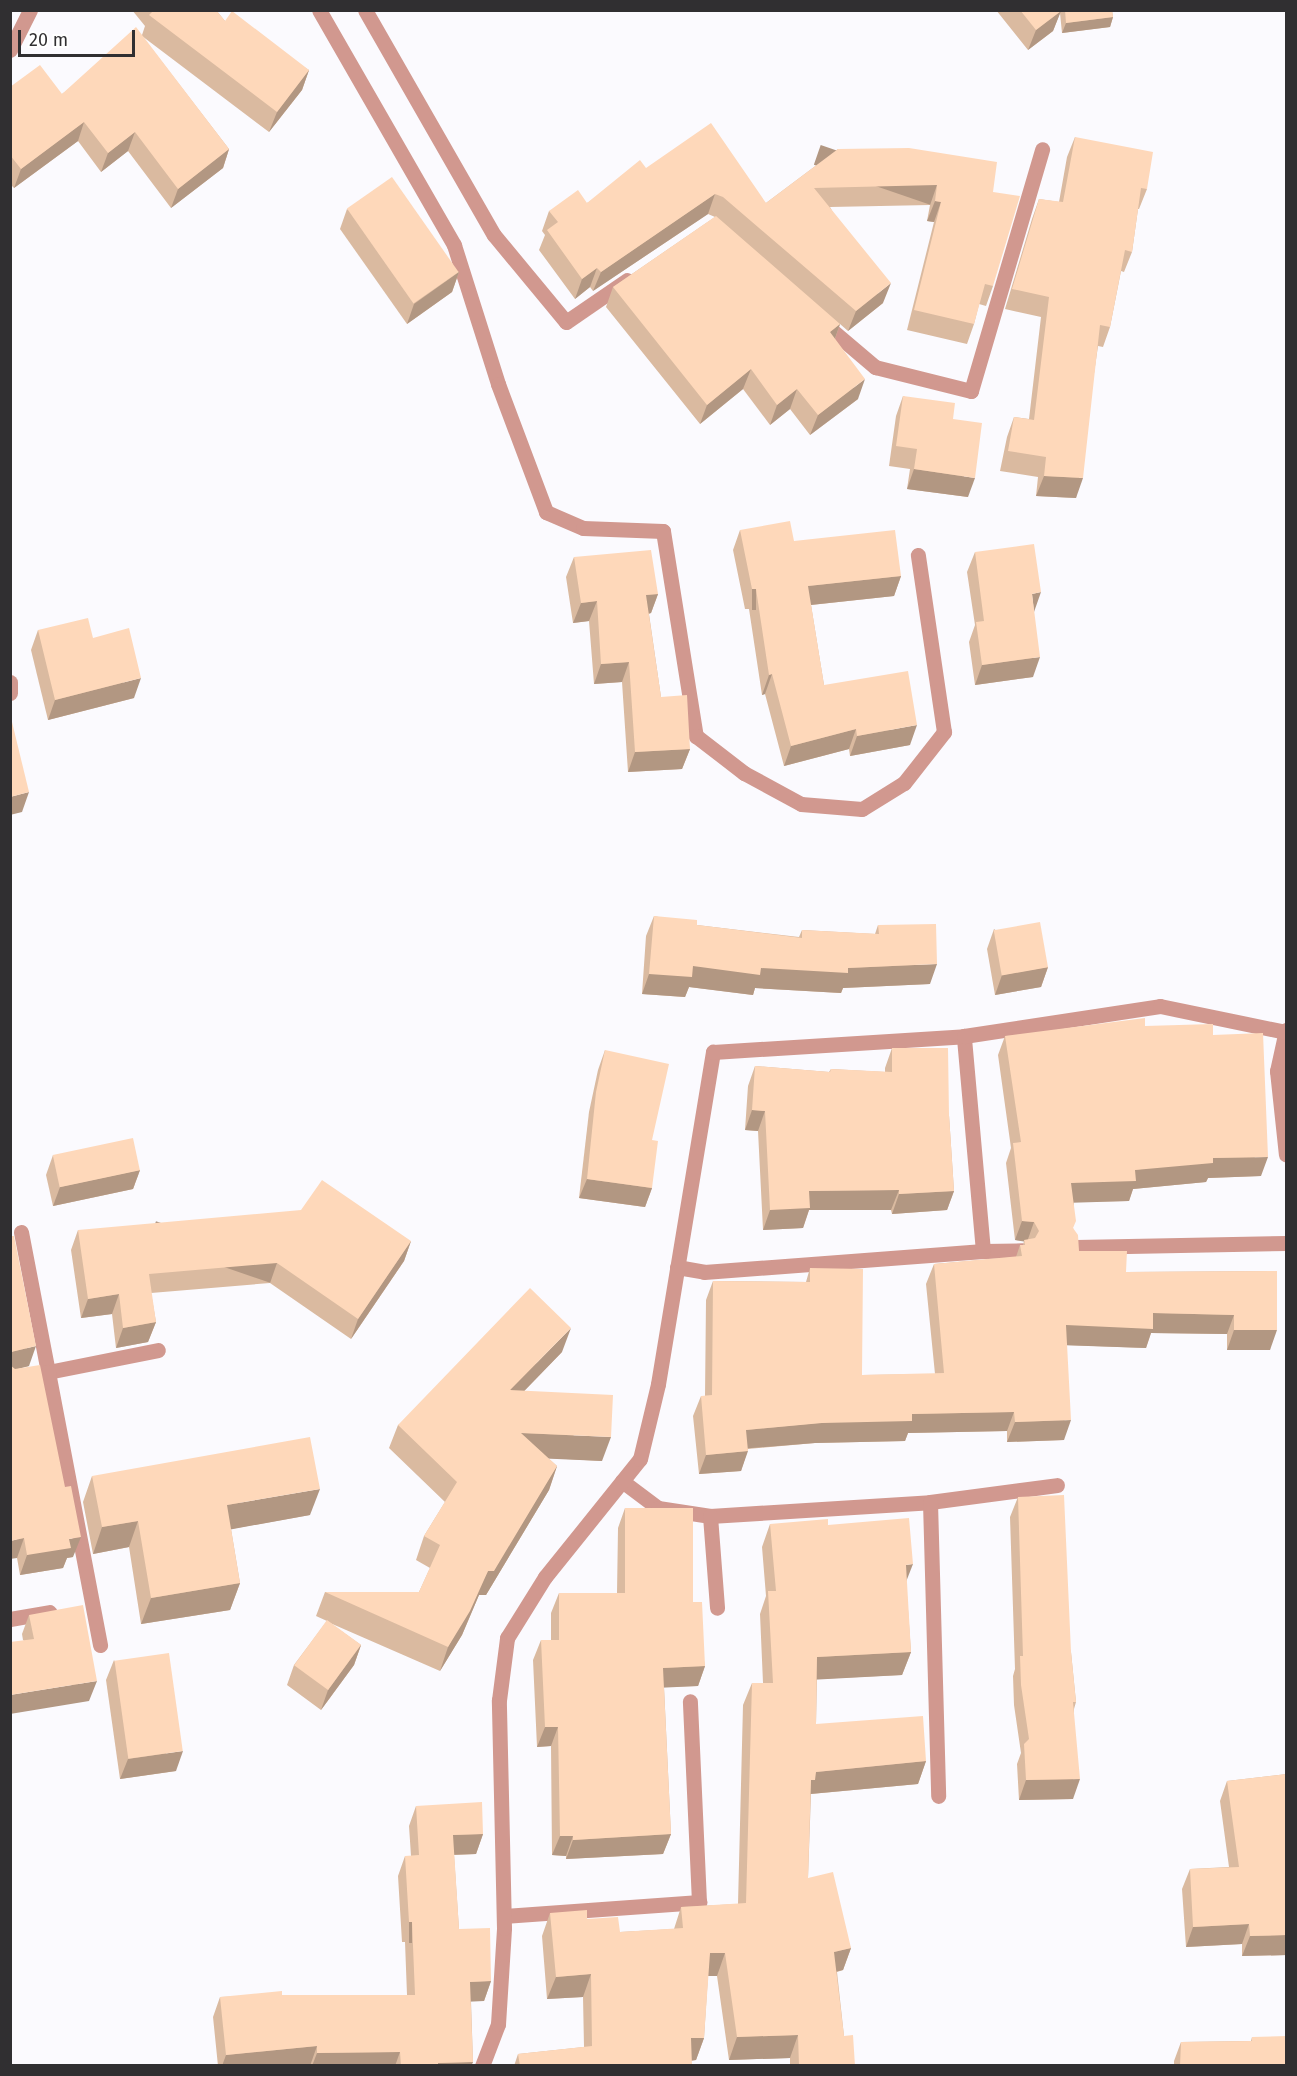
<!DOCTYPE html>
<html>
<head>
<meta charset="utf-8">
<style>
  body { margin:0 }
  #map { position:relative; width:1297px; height:2076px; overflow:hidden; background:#fbfafe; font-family:"Fira Sans",sans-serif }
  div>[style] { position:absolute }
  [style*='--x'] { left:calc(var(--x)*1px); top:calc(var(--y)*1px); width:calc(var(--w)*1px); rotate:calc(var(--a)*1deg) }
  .minor>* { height:15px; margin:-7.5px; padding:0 7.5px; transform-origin:7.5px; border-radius:7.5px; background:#d1988f }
  .wall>* { inset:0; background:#dabaa0 }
  .shaded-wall>* { inset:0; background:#b29782; transform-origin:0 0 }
  .building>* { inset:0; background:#fed8ba; transform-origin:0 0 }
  span { translate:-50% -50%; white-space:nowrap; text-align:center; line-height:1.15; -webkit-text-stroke:6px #fff; paint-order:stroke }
  .frame { position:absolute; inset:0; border:12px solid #302f31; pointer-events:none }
  .scale { position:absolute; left:18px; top:30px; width:117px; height:27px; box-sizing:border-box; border:3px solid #302f31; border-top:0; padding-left:8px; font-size:18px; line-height:21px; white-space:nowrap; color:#302f31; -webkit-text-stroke:4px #fff; paint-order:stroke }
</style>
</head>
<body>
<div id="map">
  <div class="minor">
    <div style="--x:319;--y:10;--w:271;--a:60.1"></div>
    <div style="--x:454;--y:245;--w:146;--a:72.4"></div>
    <div style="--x:498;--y:384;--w:137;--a:69.4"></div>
    <div style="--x:546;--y:512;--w:40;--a:23.4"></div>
    <div style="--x:583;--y:528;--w:80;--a:2.1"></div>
    <div style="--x:663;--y:531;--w:208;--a:80.9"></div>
    <div style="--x:696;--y:736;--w:61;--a:37.6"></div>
    <div style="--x:744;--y:773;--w:65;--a:28.5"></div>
    <div style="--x:801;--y:804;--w:61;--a:4.7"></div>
    <div style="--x:862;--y:809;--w:49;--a:-31.8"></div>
    <div style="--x:904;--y:783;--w:65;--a:-51.9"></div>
    <div style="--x:944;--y:732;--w:179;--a:-98.4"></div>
    <div style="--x:365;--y:10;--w:259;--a:60.2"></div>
    <div style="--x:494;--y:235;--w:113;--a:50.4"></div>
    <div style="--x:566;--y:322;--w:74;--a:-34.5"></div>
    <div style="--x:10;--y:50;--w:45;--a:-63.4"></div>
    <div style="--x:822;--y:322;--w:70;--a:40.3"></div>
    <div style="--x:875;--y:367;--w:99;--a:14"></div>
    <div style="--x:971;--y:391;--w:252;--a:-73.6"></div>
    <div style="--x:10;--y:682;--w:11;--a:90"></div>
    <div style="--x:1286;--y:1030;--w:42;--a:102.4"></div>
    <div style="--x:1277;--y:1071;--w:84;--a:83.9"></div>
    <div style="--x:21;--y:1232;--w:143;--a:79.1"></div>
    <div style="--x:48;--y:1372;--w:112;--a:-11.3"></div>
    <div style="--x:1076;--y:1247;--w:210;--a:-1.1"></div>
    <div style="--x:983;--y:1251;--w:39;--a:-1"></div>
    <div style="--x:677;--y:1267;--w:27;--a:10"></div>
    <div style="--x:704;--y:1272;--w:280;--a:-4.3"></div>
    <div style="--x:983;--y:1251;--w:216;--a:-95.1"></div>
    <div style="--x:10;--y:1380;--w:39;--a:-12"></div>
    <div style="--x:48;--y:1372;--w:278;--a:79.2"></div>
    <div style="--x:622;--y:1481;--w:45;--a:36.9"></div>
    <div style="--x:658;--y:1508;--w:53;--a:8.7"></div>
    <div style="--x:710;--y:1516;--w:220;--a:-3.6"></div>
    <div style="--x:930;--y:1502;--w:128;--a:-7.6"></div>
    <div style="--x:930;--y:1502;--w:294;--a:88.4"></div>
    <div style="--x:710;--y:1516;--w:92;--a:85.6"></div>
    <div style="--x:10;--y:1619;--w:40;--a:-10"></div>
    <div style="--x:504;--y:1916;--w:196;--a:-4.1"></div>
    <div style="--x:699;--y:1902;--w:201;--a:-92.6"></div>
    <div style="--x:482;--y:2066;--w:45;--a:-69.1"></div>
    <div style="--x:498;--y:2024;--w:96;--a:-86.4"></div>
    <div style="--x:504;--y:1928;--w:228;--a:-91.3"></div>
    <div style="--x:499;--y:1700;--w:63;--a:-82.6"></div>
    <div style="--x:507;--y:1638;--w:72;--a:-58.1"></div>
    <div style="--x:545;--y:1577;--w:151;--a:-51.2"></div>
    <div style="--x:640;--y:1459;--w:77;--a:-76.5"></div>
    <div style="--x:658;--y:1384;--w:337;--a:-80.6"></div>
    <div style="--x:713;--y:1052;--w:252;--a:-3.6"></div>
    <div style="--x:964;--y:1036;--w:198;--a:-8.7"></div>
    <div style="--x:1160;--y:1006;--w:129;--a:11.7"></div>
  </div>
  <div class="wall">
    <div style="clip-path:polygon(132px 10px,216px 10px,225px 21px,309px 70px,302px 90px,269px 132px,142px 36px,229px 149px,223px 168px,171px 208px,128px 151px,101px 172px,78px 141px,14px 188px,10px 184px,10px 87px,62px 94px,142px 35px,145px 26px)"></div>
    <div style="clip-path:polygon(996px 10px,1112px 10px,1113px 17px,1110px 27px,1062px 33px,1060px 13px,1053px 31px,1028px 50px)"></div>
    <div style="clip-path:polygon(1075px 137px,1147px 189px,1139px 209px,1138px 209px,1132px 252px,1124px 272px,1121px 271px,1110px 327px,1103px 347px,1098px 346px,1076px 498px,1036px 496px,1038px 477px,1000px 471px,1007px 437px,1014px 417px,1029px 419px,1041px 317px,1005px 309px,1032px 219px,1039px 199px,1059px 202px,1067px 157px)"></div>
    <div style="clip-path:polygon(838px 149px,993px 192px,993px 286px,986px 306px,979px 304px,974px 324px,967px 344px,907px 330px,934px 222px,927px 221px,930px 205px,830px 207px,883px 303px,848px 331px,840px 324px,835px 339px,858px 399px,810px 435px,790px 409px,770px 425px,743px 389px,700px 424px,606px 307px,613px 287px,715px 217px,708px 214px,593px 291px,590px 287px,575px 299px,539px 250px,545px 235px,542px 231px,549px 211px,587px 203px,646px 168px,766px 203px)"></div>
    <div style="clip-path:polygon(347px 209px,459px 272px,452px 292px,407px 324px,340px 229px)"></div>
    <div style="clip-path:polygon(903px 396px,953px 419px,968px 497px,907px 489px,910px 469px,889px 466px,896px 416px)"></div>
    <div style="clip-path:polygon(740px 530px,794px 541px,901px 576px,894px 596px,811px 605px,824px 685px,910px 745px,850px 756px,849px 749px,784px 766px,765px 694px,762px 695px,749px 609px,745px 609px,733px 550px)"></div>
    <div style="clip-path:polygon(975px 552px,1034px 612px,1033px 677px,975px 685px,969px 642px,975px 625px,967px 572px)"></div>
    <div style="clip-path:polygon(574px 557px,658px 594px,651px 613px,649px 614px,661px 697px,690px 749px,682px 769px,628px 772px,622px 682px,594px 684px,589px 621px,573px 623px,566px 577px)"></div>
    <div style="clip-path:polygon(38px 630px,93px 638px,134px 698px,48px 720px,31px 650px)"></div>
    <div style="clip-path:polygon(654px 916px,697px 925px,799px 937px,802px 930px,875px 934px,878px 925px,930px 984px,843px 988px,841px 993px,755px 988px,753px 995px,689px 987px,685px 997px,642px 994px,646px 936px)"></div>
    <div style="clip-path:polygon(994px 929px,1048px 967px,1041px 987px,995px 995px,987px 949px)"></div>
    <div style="clip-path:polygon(1145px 1026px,1213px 1035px,1261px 1176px,1208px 1178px,1206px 1182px,1133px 1189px,1129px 1201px,1074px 1202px,1073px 1228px,1079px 1251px,1126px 1272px,1277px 1271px,1270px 1350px,1227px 1350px,1227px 1334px,1151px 1333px,1146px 1348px,1067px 1345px,1064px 1440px,1007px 1442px,1007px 1431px,908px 1433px,905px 1441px,815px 1443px,748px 1449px,741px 1471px,699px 1474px,693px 1416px,701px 1396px,705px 1396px,706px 1300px,713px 1281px,806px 1282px,810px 1268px,862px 1375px,935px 1374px,926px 1284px,934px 1264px,1016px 1257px,1020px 1245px,1023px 1245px,1024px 1241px,1015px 1240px,1006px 1163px,1011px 1148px,998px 1055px,1005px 1036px)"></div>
    <div style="clip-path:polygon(892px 1048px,949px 1115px,954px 1191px,947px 1210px,892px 1214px,891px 1210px,809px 1210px,803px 1228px,763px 1230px,758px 1131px,745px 1130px,748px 1086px,755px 1066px,829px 1072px,831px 1069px,885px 1072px,885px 1068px)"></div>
    <div style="clip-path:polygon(605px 1050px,652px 1140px,652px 1188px,645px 1207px,579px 1198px,589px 1112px,598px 1070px)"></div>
    <div style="clip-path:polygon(53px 1155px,140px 1170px,133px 1189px,53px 1206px,46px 1175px)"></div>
    <div style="clip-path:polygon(78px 1230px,411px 1241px,404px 1261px,351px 1339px,270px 1283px,151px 1293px,156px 1322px,148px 1342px,116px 1348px,112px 1314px,81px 1318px,71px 1250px)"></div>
    <div style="clip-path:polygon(10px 1236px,29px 1366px,17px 1369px,73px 1557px,67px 1558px,63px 1568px,20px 1575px,17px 1558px)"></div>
    <div style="clip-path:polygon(562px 1352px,524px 1391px,602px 1461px,548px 1458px,557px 1466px,549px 1490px,486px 1595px,479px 1595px,462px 1635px,440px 1671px,330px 1623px,361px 1645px,354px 1665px,321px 1710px,287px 1685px,294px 1665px,327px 1621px,316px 1616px,325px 1592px,419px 1592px,430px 1568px,416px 1560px,424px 1536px,445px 1502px,389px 1448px,398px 1425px)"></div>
    <div style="clip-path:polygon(92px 1476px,310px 1515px,231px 1529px,240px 1583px,230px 1610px,141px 1624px,129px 1547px,93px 1554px,83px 1502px)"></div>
    <div style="clip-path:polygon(1018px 1497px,1071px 1652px,1076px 1702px,1074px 1709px,1073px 1799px,1019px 1800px,1017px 1764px,1021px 1753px,1014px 1705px,1013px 1676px,1015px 1669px,1010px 1517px)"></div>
    <div style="clip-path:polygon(625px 1508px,693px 1602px,705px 1666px,698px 1686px,664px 1687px,671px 1834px,663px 1854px,566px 1859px,566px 1856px,552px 1855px,551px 1746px,537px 1747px,533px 1660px,541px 1640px,551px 1640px,551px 1613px,559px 1593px,617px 1593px,618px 1528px)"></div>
    <div style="clip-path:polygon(770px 1524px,828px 1525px,906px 1581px,911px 1652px,902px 1675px,817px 1679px,816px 1724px,926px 1761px,918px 1784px,811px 1794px,808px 1878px,851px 1948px,843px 1970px,837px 1972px,844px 2036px,855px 2066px,790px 2066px,790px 2058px,729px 2060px,717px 1976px,708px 1976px,704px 2038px,696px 2060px,691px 2061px,692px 2066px,514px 2066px,518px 2054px,584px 2047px,583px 1997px,547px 1999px,542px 1936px,550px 1913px,587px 1919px,620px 1932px,674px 1929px,681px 1907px,738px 1904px,743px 1705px,752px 1683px,763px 1683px,760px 1614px,766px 1596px,762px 1547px)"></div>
    <div style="clip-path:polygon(29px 1615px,89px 1701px,23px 1640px,22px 1634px)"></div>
    <div style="clip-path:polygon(114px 1660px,176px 1771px,120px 1779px,106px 1680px)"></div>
    <div style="clip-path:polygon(1287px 1774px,1287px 1955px,1242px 1956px,1242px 1944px,1186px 1947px,1182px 1889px,1190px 1869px,1229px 1867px,1220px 1801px,1227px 1781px)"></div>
    <div style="clip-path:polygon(416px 1806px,483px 1834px,476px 1854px,454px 1855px,459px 1929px,491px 1981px,484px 2001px,471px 2001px,473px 2062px,471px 2066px,218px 2066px,213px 2017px,220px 1997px,282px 1995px,407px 1995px,405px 1942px,402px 1942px,398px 1876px,405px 1856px,411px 1856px,409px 1826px)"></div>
    <div style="clip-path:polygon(1252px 2037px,1287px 2066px,1174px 2066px,1174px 2061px,1181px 2042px,1251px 2041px)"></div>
  </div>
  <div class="shaded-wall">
    <div style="clip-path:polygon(1061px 11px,1053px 31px,1028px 50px,1036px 30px)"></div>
    <div style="clip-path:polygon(1113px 17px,1110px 27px,1062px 33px,1066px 23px)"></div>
    <div style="clip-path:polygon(309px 70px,302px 90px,269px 132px,277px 112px)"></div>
    <div style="clip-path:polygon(84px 122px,78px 141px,14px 188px,21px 169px)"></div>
    <div style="clip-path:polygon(135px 132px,128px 151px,101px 172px,108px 153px)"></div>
    <div style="clip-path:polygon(229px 149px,223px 168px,171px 208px,178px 189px)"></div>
    <div style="left:937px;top:185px;width:21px;height:123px;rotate:109deg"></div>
    <div style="clip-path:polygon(715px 194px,708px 214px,593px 291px,601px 272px)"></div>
    <div style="clip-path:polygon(935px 201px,941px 202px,934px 222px,927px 221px)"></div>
    <div style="clip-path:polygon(597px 268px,590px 287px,575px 299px,582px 279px)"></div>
    <div style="clip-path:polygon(459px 272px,452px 292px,407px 324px,414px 304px)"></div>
    <div style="clip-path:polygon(891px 283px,883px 303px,848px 331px,856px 311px)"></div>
    <div style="clip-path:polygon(840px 324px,833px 344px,830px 332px)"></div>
    <div style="clip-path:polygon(751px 369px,743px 389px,700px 424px,707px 405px)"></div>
    <div style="clip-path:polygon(865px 379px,858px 399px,810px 435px,818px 415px)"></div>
    <div style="clip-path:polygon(797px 389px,790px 409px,770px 425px,777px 405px)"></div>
    <div style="clip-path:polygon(914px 469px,975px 478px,968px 497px,907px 489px)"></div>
    <div style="clip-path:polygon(1044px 476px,1083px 478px,1076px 498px,1036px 496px)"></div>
    <div style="clip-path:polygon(901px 576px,894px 596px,801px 606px,808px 586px)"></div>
    <div style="left:752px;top:589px;width:4px;height:21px"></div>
    <div style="clip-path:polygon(1041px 592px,1034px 612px,1032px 594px)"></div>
    <div style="clip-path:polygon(658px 594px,651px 613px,639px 615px,646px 595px)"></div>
    <div style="clip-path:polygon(597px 601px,589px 621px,573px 623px,581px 603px)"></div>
    <div style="clip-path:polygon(1040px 657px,1033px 677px,975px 685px,982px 665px)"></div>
    <div style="clip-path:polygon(629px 662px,622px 682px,594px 684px,601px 664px)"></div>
    <div style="clip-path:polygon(772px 674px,765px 694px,762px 695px,769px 675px)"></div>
    <div style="clip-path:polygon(141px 678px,134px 698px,48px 720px,55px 700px)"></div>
    <div style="clip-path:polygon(917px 725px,910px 745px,850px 756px,857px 736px)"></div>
    <div style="clip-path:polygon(856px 729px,849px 749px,784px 766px,791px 746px)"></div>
    <div style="clip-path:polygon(690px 749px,682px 769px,628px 772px,635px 752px)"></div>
    <div style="clip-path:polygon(29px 792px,22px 812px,10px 815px,10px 797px)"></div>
    <div style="clip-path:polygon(937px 964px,930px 984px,843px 988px,841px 993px,755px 988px,753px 995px,689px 987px,685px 997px,642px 994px,649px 974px,693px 966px,761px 968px,848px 968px)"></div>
    <div style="clip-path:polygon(1048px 967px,1041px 987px,995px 995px,1002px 975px)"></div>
    <div style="clip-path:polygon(752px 1110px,765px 1111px,758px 1131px,745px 1130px)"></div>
    <div style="clip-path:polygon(1268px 1157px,1261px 1176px,1208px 1178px,1206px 1182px,1133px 1189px,1129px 1201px,1064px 1203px,1071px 1183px,1135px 1170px,1213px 1158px)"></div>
    <div style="clip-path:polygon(140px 1170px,133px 1189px,53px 1206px,60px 1187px)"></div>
    <div style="clip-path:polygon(587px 1179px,652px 1188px,645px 1207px,579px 1198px)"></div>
    <div style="clip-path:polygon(899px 1190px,891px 1210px,809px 1210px,803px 1228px,763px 1230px,770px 1210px,809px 1191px)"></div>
    <div style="clip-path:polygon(954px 1191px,947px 1210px,892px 1214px,899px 1194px)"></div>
    <div style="clip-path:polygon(1022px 1221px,1034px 1222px,1027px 1242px,1015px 1240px)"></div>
    <div style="clip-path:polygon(411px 1241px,404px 1261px,351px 1339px,358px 1319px)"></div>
    <div style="left:277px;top:1263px;width:21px;height:128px;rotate:109deg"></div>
    <div style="clip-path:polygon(119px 1294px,112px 1314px,81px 1318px,88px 1299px)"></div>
    <div style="clip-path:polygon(1153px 1313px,1234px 1315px,1227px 1334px,1151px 1333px,1146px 1348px,1059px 1345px,1066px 1325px)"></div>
    <div style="clip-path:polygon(156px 1322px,148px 1342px,116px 1348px,123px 1328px)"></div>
    <div style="clip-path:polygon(571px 1328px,562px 1352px,502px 1414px,510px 1390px)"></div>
    <div style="clip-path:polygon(1234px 1330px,1277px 1330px,1270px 1350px,1227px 1350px)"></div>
    <div style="clip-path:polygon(36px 1346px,29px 1366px,10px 1371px,11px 1352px)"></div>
    <div style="clip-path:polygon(1014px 1412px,1007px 1431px,908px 1433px,905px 1441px,815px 1443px,739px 1449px,746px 1430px,912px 1414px)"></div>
    <div style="clip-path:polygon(1071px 1420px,1064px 1440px,1007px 1442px,1015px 1422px)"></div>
    <div style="clip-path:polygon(521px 1433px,611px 1437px,602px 1461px,512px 1457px)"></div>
    <div style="clip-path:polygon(748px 1451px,741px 1471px,699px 1474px,706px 1455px)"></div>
    <div style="clip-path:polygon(557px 1466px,549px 1490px,486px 1595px,479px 1595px,462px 1635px,440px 1671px,448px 1647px,488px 1571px)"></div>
    <div style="clip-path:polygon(320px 1489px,310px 1515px,217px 1532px,227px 1505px)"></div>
    <div style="clip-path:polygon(138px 1521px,129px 1547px,93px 1554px,102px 1527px)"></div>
    <div style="clip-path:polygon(81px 1537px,73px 1557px,67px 1558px,63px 1568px,20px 1575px,27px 1555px,69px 1539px)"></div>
    <div style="clip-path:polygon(24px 1538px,17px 1558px,10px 1559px,10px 1541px)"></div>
    <div style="clip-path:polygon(913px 1564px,904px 1587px,906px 1565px)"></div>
    <div style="clip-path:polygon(240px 1583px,230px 1610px,141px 1624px,151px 1598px)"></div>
    <div style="clip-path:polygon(361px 1645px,354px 1665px,321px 1710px,328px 1690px)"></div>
    <div style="clip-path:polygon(911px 1652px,902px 1675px,809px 1680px,817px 1657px)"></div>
    <div style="clip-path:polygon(705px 1666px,698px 1686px,656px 1688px,663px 1668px)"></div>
    <div style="clip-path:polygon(97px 1681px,89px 1701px,10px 1714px,10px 1695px)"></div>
    <div style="clip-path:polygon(545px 1727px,558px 1727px,551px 1746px,537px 1747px)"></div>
    <div style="clip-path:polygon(183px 1751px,176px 1771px,120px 1779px,128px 1759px)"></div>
    <div style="clip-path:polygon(926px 1761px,918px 1784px,810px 1794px,811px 1780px,816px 1772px)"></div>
    <div style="clip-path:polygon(1080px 1779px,1073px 1799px,1019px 1800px,1026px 1780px)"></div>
    <div style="clip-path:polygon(483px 1834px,476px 1854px,446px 1855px,453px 1835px)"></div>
    <div style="clip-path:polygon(671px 1834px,663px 1854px,566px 1859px,573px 1840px)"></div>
    <div style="clip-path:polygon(560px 1836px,573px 1836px,566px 1856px,552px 1855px)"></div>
    <div style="left:409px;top:1922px;width:3px;height:21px"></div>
    <div style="clip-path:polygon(1249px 1924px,1242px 1944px,1186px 1947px,1193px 1927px)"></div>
    <div style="clip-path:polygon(1287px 1935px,1287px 1955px,1242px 1956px,1250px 1936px)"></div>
    <div style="clip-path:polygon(851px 1948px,843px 1970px,826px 1974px,834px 1952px)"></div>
    <div style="clip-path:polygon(710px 1953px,725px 1953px,717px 1976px,702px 1976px)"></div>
    <div style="clip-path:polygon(591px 1974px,583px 1997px,547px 1999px,556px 1977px)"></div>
    <div style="clip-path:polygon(491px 1981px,484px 2001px,463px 2002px,470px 1982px)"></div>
    <div style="clip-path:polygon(798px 2035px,790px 2058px,729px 2060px,737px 2037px)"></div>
    <div style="clip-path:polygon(691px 2038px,704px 2038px,696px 2060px,683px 2061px)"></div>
    <div style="clip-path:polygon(317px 2046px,310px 2066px,222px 2066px,226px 2055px)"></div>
    <div style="clip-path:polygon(400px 2052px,395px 2066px,312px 2066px,317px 2053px)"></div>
    <div style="clip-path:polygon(473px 2062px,471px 2066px,438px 2066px,438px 2063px)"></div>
  </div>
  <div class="building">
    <div style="clip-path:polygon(154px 10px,216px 10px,225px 21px,232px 11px,309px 70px,277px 112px,149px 15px)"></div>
    <div style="clip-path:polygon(1020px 10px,1060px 10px,1061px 11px,1036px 30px)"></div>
    <div style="clip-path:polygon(1065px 10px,1112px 10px,1113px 17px,1066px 23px)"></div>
    <div style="clip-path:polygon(136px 27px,229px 149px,178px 189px,135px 132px,108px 153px,84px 122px,21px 169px,10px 155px,10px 87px,40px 65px,62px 94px)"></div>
    <div style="clip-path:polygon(711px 123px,766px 203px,838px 149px,909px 148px,997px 162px,993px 192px,1020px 196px,993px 286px,985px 284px,974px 324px,914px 310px,941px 202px,935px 201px,937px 185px,814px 188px,891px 283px,856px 311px,723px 197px,715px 194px,601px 272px,597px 268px,582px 279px,547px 230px,558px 222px,549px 211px,578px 190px,587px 203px,640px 160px,646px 168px)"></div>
    <div style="clip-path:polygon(1075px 137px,1153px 152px,1147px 189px,1141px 188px,1132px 252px,1125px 250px,1110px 327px,1100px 325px,1083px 478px,1044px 476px,1046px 457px,1008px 451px,1014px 417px,1034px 420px,1049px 297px,1012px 289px,1039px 199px,1063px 202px)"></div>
    <div style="left:392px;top:177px;width:116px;height:55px;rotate:55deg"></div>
    <div style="clip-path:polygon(716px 216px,840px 324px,830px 332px,865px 379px,818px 415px,797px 389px,777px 405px,751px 369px,707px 405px,613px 287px)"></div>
    <div style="clip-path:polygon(903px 396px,955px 403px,953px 419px,982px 423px,975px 478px,914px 469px,917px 449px,896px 446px)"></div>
    <div style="clip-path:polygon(790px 521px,794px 541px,895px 530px,901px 576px,808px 586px,824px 685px,908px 671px,917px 725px,857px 736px,856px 729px,791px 746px,772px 674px,769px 675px,756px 589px,752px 589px,740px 530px)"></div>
    <div style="clip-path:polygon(1034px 544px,1041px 592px,1032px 594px,1040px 657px,982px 665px,976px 622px,984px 621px,975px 552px)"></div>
    <div style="clip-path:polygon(651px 550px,658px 594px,646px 595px,661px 697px,687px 695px,690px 749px,635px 752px,629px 662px,601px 664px,597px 601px,581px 603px,574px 557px)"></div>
    <div style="clip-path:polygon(88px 618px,93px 638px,129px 628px,141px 678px,55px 700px,38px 630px)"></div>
    <div style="clip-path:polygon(10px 722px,12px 722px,29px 792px,10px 797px)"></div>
    <div style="clip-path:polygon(654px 916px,697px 920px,697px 925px,802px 938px,802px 930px,879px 934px,878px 925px,936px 924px,937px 964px,848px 968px,848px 973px,761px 968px,760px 975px,693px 966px,692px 977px,649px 974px)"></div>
    <div style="left:1040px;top:922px;width:46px;height:47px;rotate:80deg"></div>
    <div style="clip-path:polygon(1145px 1018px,1145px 1026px,1213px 1024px,1213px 1035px,1263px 1033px,1268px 1157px,1213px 1158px,1213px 1163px,1135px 1170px,1136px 1181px,1071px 1183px,1076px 1221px,1073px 1228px,1078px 1235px,1079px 1251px,1127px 1251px,1126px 1272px,1277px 1271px,1277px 1330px,1234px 1330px,1234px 1315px,1153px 1313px,1153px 1329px,1066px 1325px,1071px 1420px,1015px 1422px,1014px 1412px,912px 1414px,912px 1421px,822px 1423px,746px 1430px,748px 1451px,706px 1455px,701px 1396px,712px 1395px,713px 1281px,810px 1282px,810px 1268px,863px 1269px,862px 1375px,944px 1373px,934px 1264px,1022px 1256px,1020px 1245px,1025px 1245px,1024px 1240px,1035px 1238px,1039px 1231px,1034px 1222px,1022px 1221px,1013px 1143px,1021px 1142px,1005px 1036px)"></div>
    <div style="clip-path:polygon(892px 1048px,948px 1048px,949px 1115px,954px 1191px,899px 1194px,899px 1190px,809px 1191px,810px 1208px,770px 1210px,765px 1111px,752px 1110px,755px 1066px,830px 1072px,831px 1069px,892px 1072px)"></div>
    <div style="clip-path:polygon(605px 1050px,669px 1064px,652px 1140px,658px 1141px,652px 1188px,587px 1179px,596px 1092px)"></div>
    <div style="left:133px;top:1138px;width:33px;height:82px;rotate:78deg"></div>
    <div style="clip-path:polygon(322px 1180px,411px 1241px,358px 1319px,277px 1263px,149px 1274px,156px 1322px,123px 1328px,119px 1294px,88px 1299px,78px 1230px,301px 1210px)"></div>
    <div style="clip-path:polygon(10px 1236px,14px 1236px,36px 1346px,11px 1352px,10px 1355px)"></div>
    <div style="clip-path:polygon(530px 1288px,571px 1328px,510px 1390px,613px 1395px,611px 1437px,521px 1433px,557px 1466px,494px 1571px,488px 1571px,470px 1611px,448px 1647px,325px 1592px,419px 1592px,440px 1545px,424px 1536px,457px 1482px,398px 1425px)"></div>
    <div style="clip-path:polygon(10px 1365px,15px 1369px,40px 1365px,65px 1487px,71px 1486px,81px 1537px,69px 1539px,71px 1548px,27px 1555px,24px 1538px,10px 1541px)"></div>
    <div style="clip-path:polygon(310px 1437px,320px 1489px,227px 1505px,240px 1583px,151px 1598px,138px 1521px,102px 1527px,92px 1476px)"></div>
    <div style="clip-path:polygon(1064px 1495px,1071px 1652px,1076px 1702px,1073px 1702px,1080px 1779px,1026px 1780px,1024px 1744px,1029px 1739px,1021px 1685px,1020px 1656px,1023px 1656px,1018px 1497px)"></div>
    <div style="clip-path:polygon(625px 1508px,693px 1508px,693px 1602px,702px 1602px,705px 1666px,663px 1668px,671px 1834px,573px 1840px,573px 1836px,560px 1836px,558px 1727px,545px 1727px,541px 1640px,559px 1640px,559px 1593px,625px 1593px)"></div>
    <div style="clip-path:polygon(909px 1518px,913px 1564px,906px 1565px,911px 1652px,817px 1657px,816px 1724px,923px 1716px,926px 1761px,816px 1772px,815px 1780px,811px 1780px,808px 1878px,833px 1872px,851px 1948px,834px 1952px,844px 2036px,853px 2035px,855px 2066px,799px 2066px,798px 2035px,737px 2037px,725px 1953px,710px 1953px,704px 2038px,691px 2038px,692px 2066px,520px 2066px,518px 2054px,592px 2046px,591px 1974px,556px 1977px,550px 1913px,587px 1910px,587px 1919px,618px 1917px,620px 1932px,683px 1928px,681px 1907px,746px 1903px,752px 1683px,773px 1683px,768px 1591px,776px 1591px,770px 1524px,828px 1519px,828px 1525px)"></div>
    <div style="clip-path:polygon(83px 1605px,97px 1681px,10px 1695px,10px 1642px,34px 1639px,29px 1615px)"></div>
    <div style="left:327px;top:1620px;width:42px;height:56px;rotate:36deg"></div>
    <div style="left:169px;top:1653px;width:99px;height:55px;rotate:82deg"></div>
    <div style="clip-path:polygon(1287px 1774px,1287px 1935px,1250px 1936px,1249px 1924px,1193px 1927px,1190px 1869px,1239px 1867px,1227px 1781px)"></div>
    <div style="clip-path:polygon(482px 1802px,483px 1834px,453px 1835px,459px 1929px,490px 1928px,491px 1981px,470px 1982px,473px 2062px,438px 2063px,438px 2066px,401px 2066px,400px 2052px,317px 2053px,317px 2046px,226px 2055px,220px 1997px,282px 1991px,282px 1995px,415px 1995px,412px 1922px,409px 1922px,405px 1856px,419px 1855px,416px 1806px)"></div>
    <div style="clip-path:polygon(1287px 2036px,1287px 2066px,1180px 2066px,1181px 2042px,1252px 2041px,1252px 2037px)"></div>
  </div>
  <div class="frame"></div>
  <div class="scale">20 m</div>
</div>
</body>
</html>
